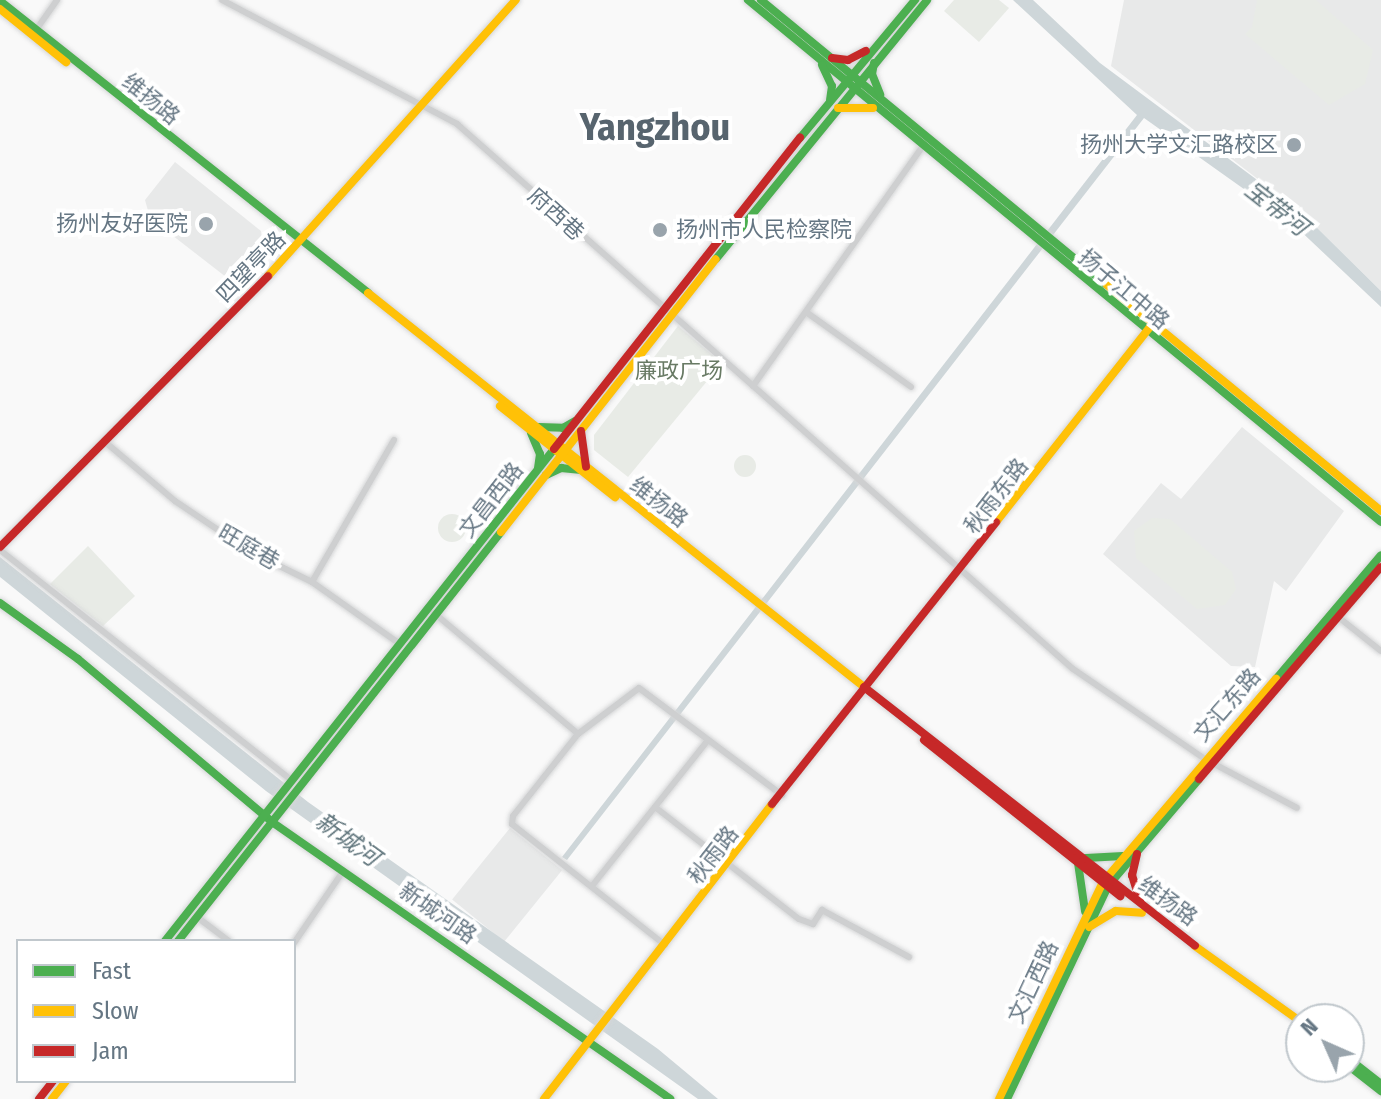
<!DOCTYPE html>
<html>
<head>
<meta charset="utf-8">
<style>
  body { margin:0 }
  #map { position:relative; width:1381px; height:1099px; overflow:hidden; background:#f9f9f9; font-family:"Fira Sans Condensed","Noto Sans SC",sans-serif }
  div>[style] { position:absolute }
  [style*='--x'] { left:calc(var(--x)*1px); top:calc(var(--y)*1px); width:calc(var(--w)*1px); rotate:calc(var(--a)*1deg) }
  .built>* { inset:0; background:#e8e9e9; transform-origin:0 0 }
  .green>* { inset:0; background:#e8ebe6 }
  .round { border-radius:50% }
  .water>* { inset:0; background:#ced6d9 }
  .roads { filter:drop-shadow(0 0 2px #d5d6d7) drop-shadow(0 0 2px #d5d6d7) }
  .street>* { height:6px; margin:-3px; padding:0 3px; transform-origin:3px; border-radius:3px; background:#cecfd0 }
  .fast>* { height:8px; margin:-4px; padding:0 4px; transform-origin:4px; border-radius:4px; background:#4caf50 }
  .slow>* { height:8px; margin:-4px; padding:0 4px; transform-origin:4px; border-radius:4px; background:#ffc107 }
  .jam>* { height:8px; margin:-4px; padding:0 4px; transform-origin:4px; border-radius:4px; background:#c62828 }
  .dots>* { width:22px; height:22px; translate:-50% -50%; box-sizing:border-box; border:4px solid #fff; border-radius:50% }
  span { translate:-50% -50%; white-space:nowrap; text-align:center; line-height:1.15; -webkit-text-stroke:8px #fff; paint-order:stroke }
  .street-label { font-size:22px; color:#657683 }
  .poi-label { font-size:22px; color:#657683 }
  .right { translate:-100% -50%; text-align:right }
  .left { translate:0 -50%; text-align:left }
  .park-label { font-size:22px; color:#687a64 }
  .water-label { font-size:24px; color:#60757c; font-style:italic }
  .town-label { font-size:38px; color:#57646e; font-weight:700 }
  .legend { position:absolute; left:16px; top:939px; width:280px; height:144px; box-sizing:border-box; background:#fff; border:2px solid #c1c8cd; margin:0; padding:10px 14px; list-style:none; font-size:24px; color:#657683 }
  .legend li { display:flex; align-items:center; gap:16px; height:40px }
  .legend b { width:40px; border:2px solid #c1c8cd }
  .north { position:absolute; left:1285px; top:1003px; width:80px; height:80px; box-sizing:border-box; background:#fff; border:2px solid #c1c8cd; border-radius:50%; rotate:315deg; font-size:22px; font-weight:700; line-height:32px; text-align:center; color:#657683 }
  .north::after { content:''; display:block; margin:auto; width:28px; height:36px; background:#99a4ac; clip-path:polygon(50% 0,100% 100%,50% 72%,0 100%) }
</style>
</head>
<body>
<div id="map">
  <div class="built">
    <div style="clip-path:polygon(1124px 0,1381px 0,1381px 291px,1303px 214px,1111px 66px)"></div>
    <div style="clip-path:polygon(175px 162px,261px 231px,262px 240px,226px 277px,150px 218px,145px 200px)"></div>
    <div style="clip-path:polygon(1242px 427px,1344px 511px,1286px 591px,1274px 581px,1255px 667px,1231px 666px,1103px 554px,1161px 483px,1181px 499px)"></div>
    <div style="left:510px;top:828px;width:67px;height:92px;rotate:39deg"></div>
  </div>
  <div class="green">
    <div style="clip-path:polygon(954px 0,999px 0,1009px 8px,979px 42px,944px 11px)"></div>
    <div style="clip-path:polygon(1257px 0,1316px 0,1373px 50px,1365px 84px,1329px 105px,1245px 34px,1252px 27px)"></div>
    <div style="clip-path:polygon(678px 326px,722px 363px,628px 477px,594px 450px,594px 435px)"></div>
    <div class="round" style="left:734px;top:455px;width:22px;height:22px"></div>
    <div class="round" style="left:438px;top:514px;width:28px;height:28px"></div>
    <div style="clip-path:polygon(1152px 518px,1170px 519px,1232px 572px,1236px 589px,1225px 605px,1197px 609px,1136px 558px,1134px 531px)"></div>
    <div style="clip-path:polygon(88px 546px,135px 596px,103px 626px,50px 584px)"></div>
  </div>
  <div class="water">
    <div style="clip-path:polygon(1013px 0,1033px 0,1100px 63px,1303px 214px,1381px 291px,1381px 307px,1293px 224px,1144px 118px,567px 860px,562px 857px,1137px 115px)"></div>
    <div style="clip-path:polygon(0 557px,308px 802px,658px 1049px,718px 1099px,698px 1099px,266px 791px,0 577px)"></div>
  </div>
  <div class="roads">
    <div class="street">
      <div style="--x:222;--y:0;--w:266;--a:27.8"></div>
      <div style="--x:457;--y:124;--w:822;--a:41.5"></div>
      <div style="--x:1073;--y:669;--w:160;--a:34.3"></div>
      <div style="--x:1205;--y:759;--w:104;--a:28"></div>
      <div style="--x:36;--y:30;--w:37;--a:-55"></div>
      <div style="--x:806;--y:312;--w:129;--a:35.5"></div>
      <div style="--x:753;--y:386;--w:294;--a:-54.7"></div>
      <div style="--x:104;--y:441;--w:93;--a:40.2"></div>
      <div style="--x:175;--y:501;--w:92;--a:33.9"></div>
      <div style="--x:251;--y:552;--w:68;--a:26.2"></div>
      <div style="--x:312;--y:582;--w:108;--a:35.2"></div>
      <div style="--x:0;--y:550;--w:371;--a:38.3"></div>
      <div style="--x:312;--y:582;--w:164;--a:-60"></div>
      <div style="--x:434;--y:613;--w:188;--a:40"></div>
      <div style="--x:1337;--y:616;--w:56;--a:38.5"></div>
      <div style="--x:655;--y:807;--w:182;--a:37.9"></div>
      <div style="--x:799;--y:919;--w:15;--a:20"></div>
      <div style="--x:813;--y:924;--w:17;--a:-57"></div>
      <div style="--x:822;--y:910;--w:99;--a:28.4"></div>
      <div style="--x:592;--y:886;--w:186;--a:-51.5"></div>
      <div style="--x:197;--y:917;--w:40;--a:37"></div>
      <div style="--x:294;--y:943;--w:88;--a:-55.6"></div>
      <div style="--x:665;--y:945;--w:195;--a:-141.7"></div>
      <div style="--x:512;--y:824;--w:8;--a:-83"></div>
      <div style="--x:513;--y:816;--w:105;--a:-51.6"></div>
      <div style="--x:578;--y:734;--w:76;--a:-37"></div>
      <div style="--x:639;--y:688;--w:179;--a:36.8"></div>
    </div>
    <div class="fast">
      <div style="--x:748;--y:0;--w:820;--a:39.51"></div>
      <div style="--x:761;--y:0;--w:448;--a:39.5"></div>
      <div style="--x:0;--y:1;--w:470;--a:38.4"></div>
      <div style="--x:874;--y:63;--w:11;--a:100"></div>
      <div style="--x:872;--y:74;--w:22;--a:68"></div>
      <div style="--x:822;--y:65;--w:23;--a:65"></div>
      <div style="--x:832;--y:86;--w:14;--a:98"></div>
      <div style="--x:800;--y:138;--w:180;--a:-50.2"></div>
      <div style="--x:716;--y:259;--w:334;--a:-50.8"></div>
      <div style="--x:539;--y:427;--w:24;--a:2"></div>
      <div style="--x:563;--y:428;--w:14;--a:-30"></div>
      <div style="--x:531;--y:433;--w:23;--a:67"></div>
      <div style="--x:540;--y:454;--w:14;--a:98"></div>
      <div style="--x:546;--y:475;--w:17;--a:-25"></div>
      <div style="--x:561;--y:468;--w:18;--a:6"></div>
      <div style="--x:0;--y:603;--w:96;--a:35.7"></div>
      <div style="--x:78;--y:659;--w:253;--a:40"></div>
      <div style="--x:272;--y:822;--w:485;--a:34.8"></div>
      <div style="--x:1276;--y:679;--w:162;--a:-49.7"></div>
      <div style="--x:1086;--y:858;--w:37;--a:-3"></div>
      <div style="--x:1078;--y:863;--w:49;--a:81.7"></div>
      <div style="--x:165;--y:941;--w:627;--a:-51.67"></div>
      <div style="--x:178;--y:941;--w:521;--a:-51.7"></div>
      <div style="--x:1349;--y:1059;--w:41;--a:38"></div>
      <div style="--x:1349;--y:1066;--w:41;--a:38"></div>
      <div style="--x:1007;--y:1099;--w:236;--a:-64.6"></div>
      <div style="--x:1108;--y:886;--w:140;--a:-49.6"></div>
    </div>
    <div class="slow">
      <div style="--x:0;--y:9;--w:85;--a:38.8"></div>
      <div style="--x:838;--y:108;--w:35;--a:0"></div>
      <div style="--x:268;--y:276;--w:371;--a:-48.1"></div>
      <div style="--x:1107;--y:285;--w:355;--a:39.5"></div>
      <div style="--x:368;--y:293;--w:633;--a:38.46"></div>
      <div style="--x:500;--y:406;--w:147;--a:38.4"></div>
      <div style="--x:996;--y:522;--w:250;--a:-51.7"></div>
      <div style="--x:501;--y:532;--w:347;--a:-51.8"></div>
      <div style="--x:1089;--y:927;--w:31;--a:-31"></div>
      <div style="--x:1116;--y:911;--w:26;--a:4"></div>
      <div style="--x:1195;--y:946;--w:130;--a:35.6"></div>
      <div style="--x:52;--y:1099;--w:23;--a:-52"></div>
      <div style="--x:544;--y:1099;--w:373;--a:-52.3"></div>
      <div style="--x:999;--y:1099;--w:241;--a:-64.4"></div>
      <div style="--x:1103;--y:882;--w:267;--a:-49.6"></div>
    </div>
    <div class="jam">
      <div style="--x:832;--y:58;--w:16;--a:7"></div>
      <div style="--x:848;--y:60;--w:20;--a:-27"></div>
      <div style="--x:581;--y:431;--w:36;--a:82"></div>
      <div style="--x:554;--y:449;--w:397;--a:-51.7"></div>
      <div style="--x:0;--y:547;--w:381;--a:-45.3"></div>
      <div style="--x:864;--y:687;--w:420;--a:38"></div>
      <div style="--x:924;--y:740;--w:251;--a:38.5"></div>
      <div style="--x:1199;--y:779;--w:279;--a:-49.4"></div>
      <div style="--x:772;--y:804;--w:360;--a:-51.5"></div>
      <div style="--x:1137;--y:854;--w:22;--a:103"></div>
      <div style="--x:1132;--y:875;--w:28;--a:73"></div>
      <div style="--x:39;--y:1099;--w:23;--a:-52"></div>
    </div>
  </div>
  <div class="dots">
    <div style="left:1294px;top:145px;background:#99a4ac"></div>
    <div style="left:206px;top:224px;background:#99a4ac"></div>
    <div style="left:660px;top:230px;background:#99a4ac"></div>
  </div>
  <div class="street-label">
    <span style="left:151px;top:99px;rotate:39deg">维扬路</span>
    <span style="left:556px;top:214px;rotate:42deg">府西巷</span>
    <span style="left:251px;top:267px;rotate:-46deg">四望亭路</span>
    <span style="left:1124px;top:289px;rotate:40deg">扬子江中路</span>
    <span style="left:996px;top:496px;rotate:-52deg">秋雨东路</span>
    <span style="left:491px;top:500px;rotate:-52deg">文昌西路</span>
    <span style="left:659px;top:502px;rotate:38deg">维扬路</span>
    <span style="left:249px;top:547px;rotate:30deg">旺庭巷</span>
    <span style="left:1227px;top:705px;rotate:-49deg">文汇东路</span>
    <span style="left:713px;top:855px;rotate:-52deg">秋雨路</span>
    <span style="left:1168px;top:901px;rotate:36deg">维扬路</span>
    <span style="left:438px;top:913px;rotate:35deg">新城河路</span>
    <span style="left:1033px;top:982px;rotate:-65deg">文汇西路</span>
  </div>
  <div class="poi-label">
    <span class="right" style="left:1278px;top:145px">扬州大学文汇路校区</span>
    <span class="right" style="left:188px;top:224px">扬州友好医院</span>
    <span class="left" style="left:676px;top:230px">扬州市人民检察院</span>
  </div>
  <div class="park-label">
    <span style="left:679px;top:371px">廉政广场</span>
  </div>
  <div class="water-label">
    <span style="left:1276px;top:209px;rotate:38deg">宝带河</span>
    <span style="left:347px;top:840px;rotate:36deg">新城河</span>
  </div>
  <div class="town-label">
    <span style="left:655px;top:128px">Yangzhou</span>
  </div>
  <ul class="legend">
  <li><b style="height:10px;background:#4caf50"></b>Fast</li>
  <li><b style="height:10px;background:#ffc107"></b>Slow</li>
  <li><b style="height:10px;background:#c62828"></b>Jam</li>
  </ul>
  <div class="north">N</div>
</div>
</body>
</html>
